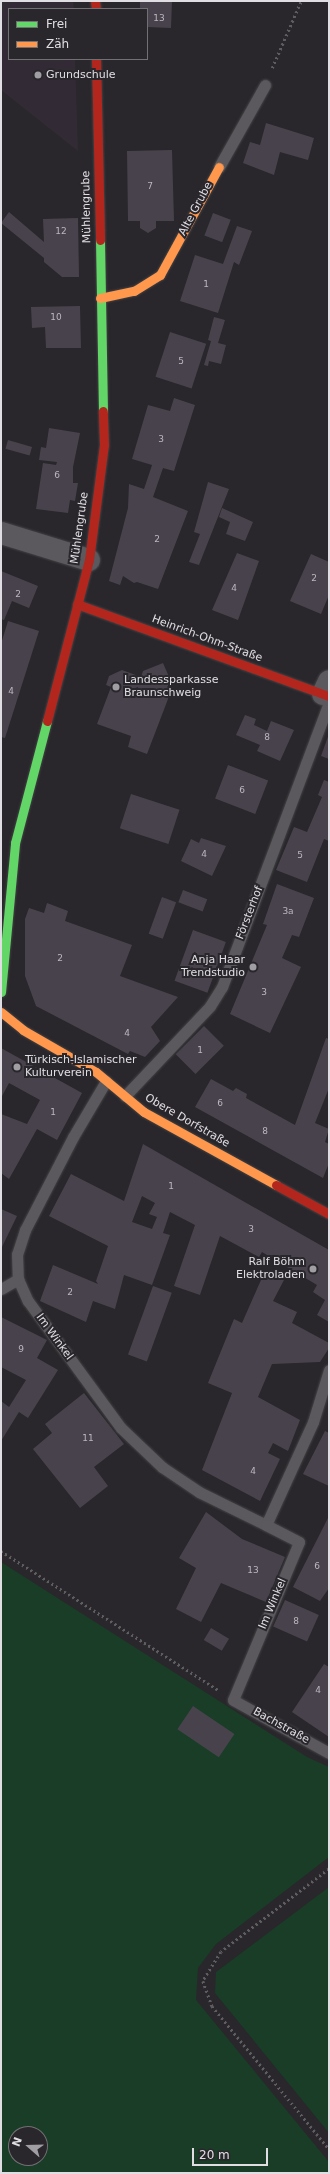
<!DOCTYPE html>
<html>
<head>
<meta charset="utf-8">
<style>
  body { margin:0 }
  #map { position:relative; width:330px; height:2174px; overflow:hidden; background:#29272b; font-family:"DejaVu Sans",sans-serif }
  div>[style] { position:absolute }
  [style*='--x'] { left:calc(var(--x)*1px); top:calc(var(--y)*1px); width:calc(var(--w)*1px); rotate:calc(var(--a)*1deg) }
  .built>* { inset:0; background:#322b35 }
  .green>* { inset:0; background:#193d26 }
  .building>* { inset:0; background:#48424d; transform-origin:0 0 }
  .path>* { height:2.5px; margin-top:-1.25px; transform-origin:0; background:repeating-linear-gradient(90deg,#5e5d5f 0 2px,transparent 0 5px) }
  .roads { filter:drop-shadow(0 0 1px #434245) drop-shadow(0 0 1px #434245) }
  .lane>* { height:11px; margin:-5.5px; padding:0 5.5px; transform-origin:5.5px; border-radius:5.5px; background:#5b595d }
  .street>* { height:22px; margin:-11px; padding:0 11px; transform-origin:11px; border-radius:11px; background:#5b595d }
  .fast>* { height:9px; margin:-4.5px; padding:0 4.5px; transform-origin:4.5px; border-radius:4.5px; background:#63d668 }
  .slow>* { height:9px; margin:-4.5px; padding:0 4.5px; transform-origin:4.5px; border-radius:4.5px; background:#ff974d }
  .jam>* { height:9px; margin:-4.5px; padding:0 4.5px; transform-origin:4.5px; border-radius:4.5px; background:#b3261e }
  .dots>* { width:11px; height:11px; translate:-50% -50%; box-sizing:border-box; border:2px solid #29262c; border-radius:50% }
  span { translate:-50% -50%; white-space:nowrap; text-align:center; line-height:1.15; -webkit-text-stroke:4px #29262c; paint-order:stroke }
  .number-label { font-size:9px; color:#bbb7be }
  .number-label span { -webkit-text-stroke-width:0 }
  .poi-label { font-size:11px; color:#e1dee3 }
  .left { translate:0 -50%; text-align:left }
  .right { translate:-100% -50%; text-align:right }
  .street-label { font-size:11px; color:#e1dee3 }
  .frame { position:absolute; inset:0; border:2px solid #e1dee3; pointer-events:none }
  .legend { position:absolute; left:8px; top:8px; width:140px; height:52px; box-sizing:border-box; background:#29262c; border:1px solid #737075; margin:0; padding:5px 7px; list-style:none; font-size:12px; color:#e1dee3 }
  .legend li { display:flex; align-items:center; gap:8px; height:20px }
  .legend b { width:20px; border:1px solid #737075 }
  .north { position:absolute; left:8px; top:2126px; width:40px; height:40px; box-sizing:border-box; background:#29262c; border:1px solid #737075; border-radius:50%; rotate:290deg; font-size:11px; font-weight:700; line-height:16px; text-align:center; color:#e1dee3 }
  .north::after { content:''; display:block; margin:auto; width:14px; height:18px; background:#a19ea3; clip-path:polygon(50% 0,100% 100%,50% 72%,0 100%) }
  .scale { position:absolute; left:192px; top:2148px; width:76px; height:18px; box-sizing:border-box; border:2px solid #e1dee3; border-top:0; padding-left:5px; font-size:12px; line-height:14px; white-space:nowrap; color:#e1dee3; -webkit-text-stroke:3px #29262c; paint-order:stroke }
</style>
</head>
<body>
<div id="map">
  <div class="built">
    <div style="clip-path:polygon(1px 1px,73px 1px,74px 9px,9px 9px,9px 59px,75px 59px,78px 151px,1px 90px)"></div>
  </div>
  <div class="green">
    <div style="clip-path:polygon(evenodd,1px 1562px,307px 1757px,329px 1767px,329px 1857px,216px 1944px,198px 1968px,196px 2000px,329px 2162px,329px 2173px,1px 2173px,1px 1562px,16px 2134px,40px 2134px,40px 2158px,16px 2158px,16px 2134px)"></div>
    <div style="clip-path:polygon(329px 1887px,329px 2133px,215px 1993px,216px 1972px)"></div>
  </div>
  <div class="building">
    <div style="clip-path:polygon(140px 1px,172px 1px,171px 28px,147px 27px,147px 9px,140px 9px)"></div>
    <div style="clip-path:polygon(266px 123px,314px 138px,308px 160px,280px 152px,274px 175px,243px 163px,250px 142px,260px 145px)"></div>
    <div style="clip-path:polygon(172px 150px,174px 221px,156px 221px,156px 228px,148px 233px,140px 228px,140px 221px,128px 221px,127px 151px)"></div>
    <div style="clip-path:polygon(9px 212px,44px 242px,43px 219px,78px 218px,79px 277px,62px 277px,44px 262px,44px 258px,1px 223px)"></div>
    <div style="left:213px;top:213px;width:19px;height:24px;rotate:21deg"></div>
    <div style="clip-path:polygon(237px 226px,252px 231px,239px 265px,234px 262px,218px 313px,180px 301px,195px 255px,223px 264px)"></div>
    <div style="clip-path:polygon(80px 306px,81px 348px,46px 348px,45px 327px,32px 328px,31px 307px)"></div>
    <div style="clip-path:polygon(214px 317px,225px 320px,218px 343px,226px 345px,221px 364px,209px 361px,208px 366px,204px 365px,211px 341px,208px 340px)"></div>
    <div style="left:170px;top:332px;width:38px;height:47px;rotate:18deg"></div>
    <div style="clip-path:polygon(174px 398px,195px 405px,174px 471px,163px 468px,153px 497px,188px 511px,158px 589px,137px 582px,134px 583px,123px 576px,120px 585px,109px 581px,128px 508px,129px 484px,144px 489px,152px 465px,132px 459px,148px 405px,170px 411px)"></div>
    <div style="clip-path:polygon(49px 428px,80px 433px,73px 467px,73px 483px,78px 483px,75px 501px,70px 500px,68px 513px,36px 509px,43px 463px,56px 465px,57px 462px,39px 460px,41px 447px,46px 448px)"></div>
    <div style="left:8px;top:440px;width:25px;height:9px;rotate:16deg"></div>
    <div style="clip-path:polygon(208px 482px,229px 489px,199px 565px,189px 562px,200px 534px,194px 532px)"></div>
    <div style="clip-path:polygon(222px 508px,253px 522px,245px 541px,226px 534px,230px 522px,219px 517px)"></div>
    <div style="clip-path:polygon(237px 553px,259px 561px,238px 620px,212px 610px)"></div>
    <div style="clip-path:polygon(311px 554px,329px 562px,329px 595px,321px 614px,290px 601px)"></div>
    <div style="clip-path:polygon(1px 571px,38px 586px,29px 608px,12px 601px,4px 620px,1px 619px)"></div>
    <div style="clip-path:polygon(8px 621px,39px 631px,5px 738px,1px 737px,1px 644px)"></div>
    <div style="clip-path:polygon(163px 663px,173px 686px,147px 754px,128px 747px,131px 736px,97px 724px,111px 687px,106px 685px,109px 676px,122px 670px,141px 677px,143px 671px)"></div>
    <div style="clip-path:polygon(245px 715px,256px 719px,254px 725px,267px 731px,271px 721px,294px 730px,280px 761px,257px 751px,260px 745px,236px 735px)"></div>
    <div style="clip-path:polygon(329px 734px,329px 759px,321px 756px)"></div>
    <div style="left:228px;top:765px;width:43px;height:36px;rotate:21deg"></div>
    <div style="clip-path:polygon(324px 780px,329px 782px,329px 841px,324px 839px,307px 882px,276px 870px,294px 827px,307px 832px,322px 797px,318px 795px)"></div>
    <div style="left:131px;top:794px;width:51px;height:36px;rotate:18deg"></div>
    <div style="clip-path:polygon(201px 838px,226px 846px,212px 876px,181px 861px,191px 839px,199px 843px)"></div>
    <div style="clip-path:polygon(277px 884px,314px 898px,299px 937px,292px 935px,282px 958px,301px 967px,270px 1033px,230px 1014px,267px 925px,263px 924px)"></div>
    <div style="left:183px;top:890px;width:26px;height:13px;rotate:21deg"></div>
    <div style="left:162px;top:897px;width:15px;height:39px;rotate:20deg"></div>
    <div style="clip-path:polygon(47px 903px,68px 911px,65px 921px,132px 945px,120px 976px,178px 997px,151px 1027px,160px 1041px,145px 1057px,130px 1051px,128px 1054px,36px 1006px,25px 976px,25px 919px,29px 908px,44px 913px)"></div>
    <div style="left:193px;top:930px;width:35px;height:54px;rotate:20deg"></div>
    <div style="left:204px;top:1026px;width:28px;height:40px;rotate:45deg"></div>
    <div style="clip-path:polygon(326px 1038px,329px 1039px,329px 1088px,315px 1123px,329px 1129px,325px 1142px,329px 1144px,329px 1163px,323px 1178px,195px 1107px,211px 1079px,233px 1091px,236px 1088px,247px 1094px,246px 1098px,295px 1125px)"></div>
    <div style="clip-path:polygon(1px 1048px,82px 1093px,57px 1140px,37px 1129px,9px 1179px,1px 1173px,1px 1114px,27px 1124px,40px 1100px,9px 1083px,1px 1098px)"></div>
    <div style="clip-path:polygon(evenodd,143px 1144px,329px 1250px,329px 1322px,317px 1315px,325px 1300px,313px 1292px,317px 1285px,262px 1252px,259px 1257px,220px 1236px,200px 1295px,174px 1286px,195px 1225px,170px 1212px,163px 1233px,170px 1235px,152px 1285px,124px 1275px,115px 1309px,93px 1301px,86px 1322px,40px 1301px,53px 1265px,98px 1284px,96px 1281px,108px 1246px,49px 1216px,71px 1174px,124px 1201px,143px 1144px,142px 1196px,155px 1203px,149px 1214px,157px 1217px,152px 1229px,132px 1222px,142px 1196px)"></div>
    <div style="clip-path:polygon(1px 1209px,17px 1216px,1px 1249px)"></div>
    <div style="clip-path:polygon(265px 1271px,284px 1280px,273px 1301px,297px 1312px,292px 1323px,329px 1343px,329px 1348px,320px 1362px,272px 1364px,258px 1397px,300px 1420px,288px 1451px,273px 1443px,268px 1453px,280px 1459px,260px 1501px,202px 1470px,232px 1393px,208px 1383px,234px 1319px,242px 1323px)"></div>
    <div style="left:153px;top:1286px;width:20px;height:73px;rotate:20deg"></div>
    <div style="clip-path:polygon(1px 1317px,47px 1340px,37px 1358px,58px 1370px,28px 1418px,19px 1412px,1px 1441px,1px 1401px,9px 1407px,26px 1380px,1px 1367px)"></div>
    <div style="clip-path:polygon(84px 1393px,124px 1444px,94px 1467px,108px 1486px,80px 1508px,33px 1449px,52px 1433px,45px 1424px)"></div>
    <div style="clip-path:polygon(325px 1431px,329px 1433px,329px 1486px,303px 1474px)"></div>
    <div style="clip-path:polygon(206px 1512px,242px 1539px,285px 1557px,266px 1602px,221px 1583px,201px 1622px,176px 1609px,196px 1568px,179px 1558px)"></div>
    <div style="clip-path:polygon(329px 1516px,329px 1588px,320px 1601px,293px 1587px)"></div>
    <div style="left:285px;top:1600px;width:37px;height:29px;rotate:24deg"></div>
    <div style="left:211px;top:1628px;width:21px;height:14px;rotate:31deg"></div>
    <div style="clip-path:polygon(324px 1664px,329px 1667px,329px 1737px,292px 1712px)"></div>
    <div style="left:193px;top:1706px;width:50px;height:28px;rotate:34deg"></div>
  </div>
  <div class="path">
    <div style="--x:272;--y:68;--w:73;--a:-66.6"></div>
    <div style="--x:1;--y:1551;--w:258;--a:32.6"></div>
    <div style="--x:329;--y:1869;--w:136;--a:142.5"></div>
    <div style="--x:221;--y:1952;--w:34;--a:122"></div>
    <div style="--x:203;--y:1981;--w:27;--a:70"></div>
    <div style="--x:212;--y:2006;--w:185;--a:50.7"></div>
  </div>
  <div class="roads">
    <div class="lane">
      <div style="--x:219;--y:167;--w:94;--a:-60.7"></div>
      <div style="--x:106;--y:1081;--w:65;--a:120.5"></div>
      <div style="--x:73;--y:1137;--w:105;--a:117.3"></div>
      <div style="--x:25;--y:1230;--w:25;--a:108"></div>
      <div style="--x:17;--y:1254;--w:25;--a:88"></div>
      <div style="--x:18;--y:1279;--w:24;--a:66"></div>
      <div style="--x:28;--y:1301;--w:157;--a:53.8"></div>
      <div style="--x:121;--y:1428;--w:57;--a:43.6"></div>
      <div style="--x:162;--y:1467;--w:45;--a:34"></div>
      <div style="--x:199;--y:1492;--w:75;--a:26.2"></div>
      <div style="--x:125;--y:1096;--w:124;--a:-46.6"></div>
      <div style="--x:210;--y:1006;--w:22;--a:-58"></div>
      <div style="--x:222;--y:987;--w:304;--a:-69.4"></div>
      <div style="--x:1;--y:1289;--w:20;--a:-30"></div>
      <div style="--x:329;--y:1370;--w:54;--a:107.1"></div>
      <div style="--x:313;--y:1422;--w:113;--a:114.5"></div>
      <div style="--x:266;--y:1525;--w:37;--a:27"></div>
      <div style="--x:299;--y:1542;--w:171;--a:112.7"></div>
      <div style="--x:233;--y:1700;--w:110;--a:28.9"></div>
    </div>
    <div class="street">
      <div style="--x:1;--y:533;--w:92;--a:17.1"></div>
      <div style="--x:323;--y:694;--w:14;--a:-65"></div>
    </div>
    <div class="fast">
      <div style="--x:100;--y:240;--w:171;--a:89"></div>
      <div style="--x:1;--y:992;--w:150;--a:-84.6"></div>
      <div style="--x:15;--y:843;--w:126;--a:-75.3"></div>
    </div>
    <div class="slow">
      <div style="--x:100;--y:298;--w:35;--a:-12"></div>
      <div style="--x:134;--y:291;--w:31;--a:-32"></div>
      <div style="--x:160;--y:275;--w:123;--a:-61.4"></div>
      <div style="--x:1;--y:1012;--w:28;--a:39"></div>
      <div style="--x:23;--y:1030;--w:84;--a:29.9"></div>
      <div style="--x:96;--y:1072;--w:62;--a:39.8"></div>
      <div style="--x:144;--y:1112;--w:151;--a:28.9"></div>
    </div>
    <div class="jam">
      <div style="--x:95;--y:1;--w:8;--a:83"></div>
      <div style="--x:96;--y:59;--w:181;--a:88.7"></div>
      <div style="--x:77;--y:604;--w:268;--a:20.1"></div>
      <div style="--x:47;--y:721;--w:166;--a:-75.4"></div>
      <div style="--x:89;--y:560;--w:116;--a:-82.6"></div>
      <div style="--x:104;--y:445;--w:34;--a:-92"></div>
      <div style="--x:276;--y:1185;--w:60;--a:28.7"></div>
    </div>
  </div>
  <div class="dots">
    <div style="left:38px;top:75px;background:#a19ea3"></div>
    <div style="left:116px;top:687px;background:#a19ea3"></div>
    <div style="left:253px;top:967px;background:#a19ea3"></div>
    <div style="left:17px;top:1067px;background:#a19ea3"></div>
    <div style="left:313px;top:1269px;background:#a19ea3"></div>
  </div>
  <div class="number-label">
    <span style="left:159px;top:18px">13</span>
    <span style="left:150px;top:186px">7</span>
    <span style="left:61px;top:231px">12</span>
    <span style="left:206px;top:284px">1</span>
    <span style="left:56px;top:317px">10</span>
    <span style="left:181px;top:361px">5</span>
    <span style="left:161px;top:439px">3</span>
    <span style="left:57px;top:475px">6</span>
    <span style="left:157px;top:539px">2</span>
    <span style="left:314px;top:578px">2</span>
    <span style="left:234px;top:588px">4</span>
    <span style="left:18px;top:594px">2</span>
    <span style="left:11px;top:691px">4</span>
    <span style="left:267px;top:737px">8</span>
    <span style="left:242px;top:790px">6</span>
    <span style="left:204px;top:854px">4</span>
    <span style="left:300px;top:855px">5</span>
    <span style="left:288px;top:911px">3a</span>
    <span style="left:60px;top:958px">2</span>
    <span style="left:264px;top:992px">3</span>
    <span style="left:127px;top:1033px">4</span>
    <span style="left:200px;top:1050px">1</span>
    <span style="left:220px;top:1103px">6</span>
    <span style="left:53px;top:1112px">1</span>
    <span style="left:265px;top:1131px">8</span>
    <span style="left:171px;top:1186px">1</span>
    <span style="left:251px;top:1229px">3</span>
    <span style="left:70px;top:1292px">2</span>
    <span style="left:21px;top:1349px">9</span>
    <span style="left:88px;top:1438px">11</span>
    <span style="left:253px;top:1471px">4</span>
    <span style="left:317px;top:1566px">6</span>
    <span style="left:253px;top:1570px">13</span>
    <span style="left:296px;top:1621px">8</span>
    <span style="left:318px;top:1690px">4</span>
  </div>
  <div class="poi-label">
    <span class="left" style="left:46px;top:75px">Grundschule</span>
    <span class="left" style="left:124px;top:687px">Landessparkasse<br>Braunschweig</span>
    <span class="right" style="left:245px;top:967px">Anja Haar<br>Trendstudio</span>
    <span class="left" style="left:25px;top:1067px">Türkisch-Islamischer<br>Kulturverein</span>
    <span class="right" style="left:305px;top:1269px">Ralf Böhm<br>Elektroladen</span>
  </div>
  <div class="street-label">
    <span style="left:87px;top:207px;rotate:-91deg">Mühlengrube</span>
    <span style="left:196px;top:209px;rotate:-62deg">Alte Grube</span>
    <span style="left:80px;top:528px;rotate:-82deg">Mühlengrube</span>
    <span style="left:207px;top:639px;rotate:20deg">Heinrich-Ohm-Straße</span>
    <span style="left:250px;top:913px;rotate:-69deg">Försterhof</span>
    <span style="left:187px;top:1121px;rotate:30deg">Obere Dorfstraße</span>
    <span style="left:54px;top:1337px;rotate:54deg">Im Winkel</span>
    <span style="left:273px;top:1604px;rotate:-67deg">Im Winkel</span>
    <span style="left:281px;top:1726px;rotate:29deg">Bachstraße</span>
  </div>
  <div class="frame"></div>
  <ul class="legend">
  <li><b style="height:5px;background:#63d668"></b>Frei</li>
  <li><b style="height:5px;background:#ff974d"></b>Zäh</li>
  </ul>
  <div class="north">N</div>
  <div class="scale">20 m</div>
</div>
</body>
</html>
